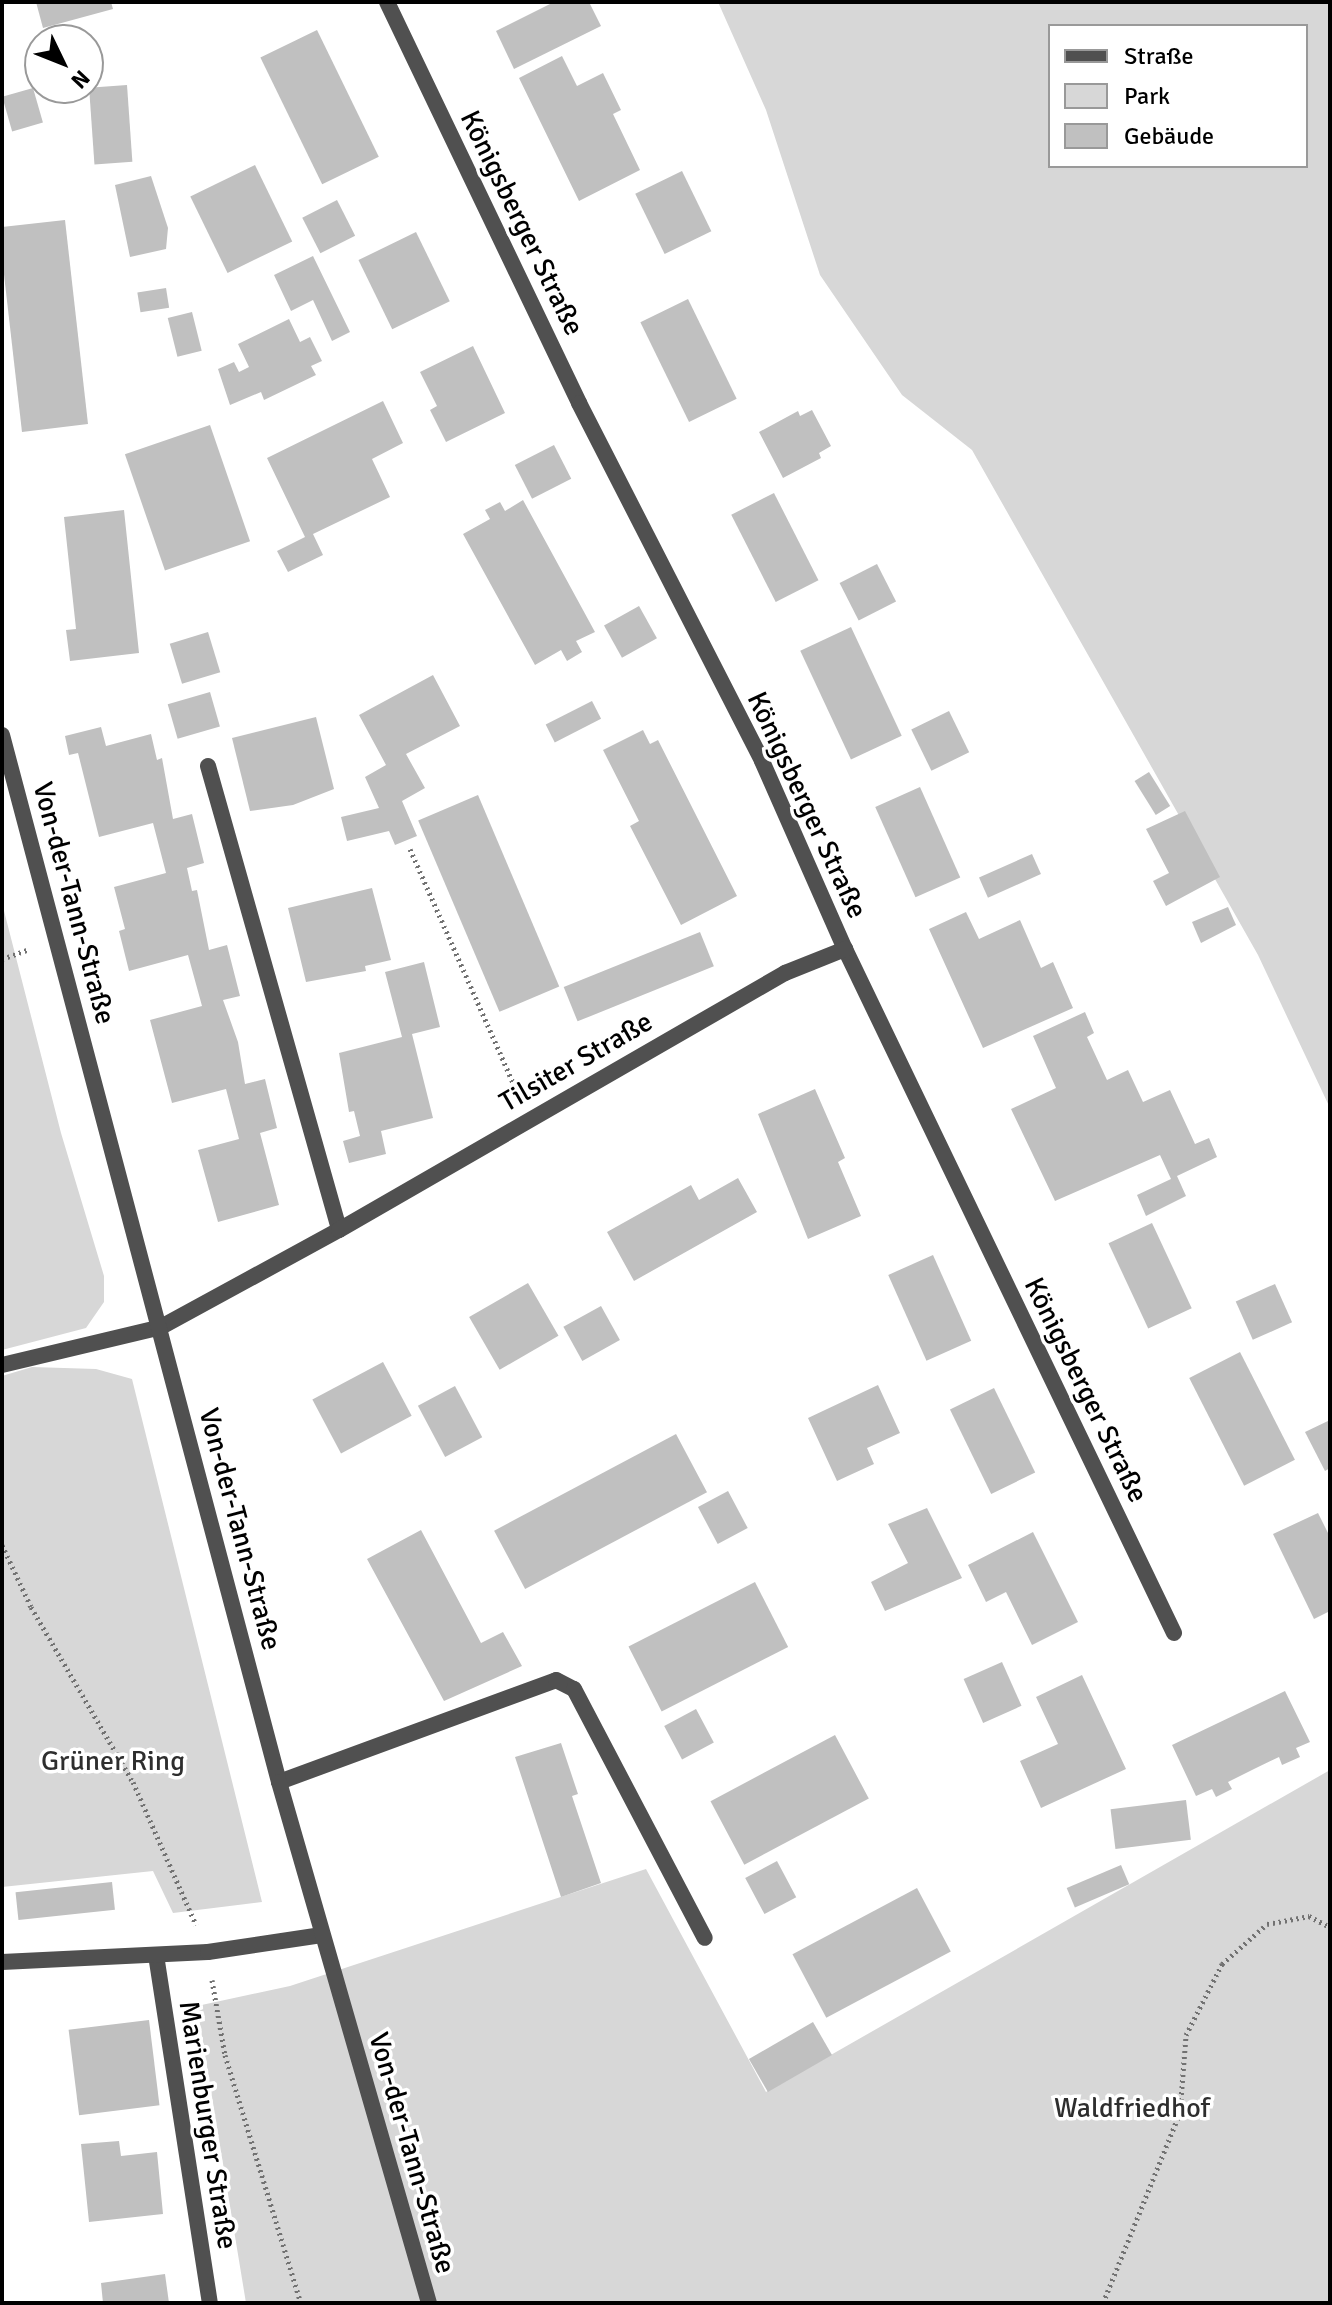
<!DOCTYPE html>
<html>
<head>
<meta charset="utf-8">
<style>
  body { margin:0 }
  #map { position:relative; width:1332px; height:2305px; overflow:hidden; background:#fff; font-family:Signika,sans-serif }
  div>[style] { position:absolute }
  [style*='--x'] { left:calc(var(--x)*1px); top:calc(var(--y)*1px); width:calc(var(--w)*1px); rotate:calc(var(--a)*1deg) }
  .green>* { inset:0; background:#d7d7d7 }
  .building>* { inset:0; background:#c0c0c0; transform-origin:0 0 }
  .path>* { height:5px; margin-top:-2.5px; transform-origin:0; background:repeating-linear-gradient(90deg,#727272 0 2px,transparent 0 6px) }
  .service>* { height:16px; margin:-8px; padding:0 8px; transform-origin:8px; border-radius:8px; background:#505050 }
  .minor>* { height:16px; margin:-8px; padding:0 8px; transform-origin:8px; border-radius:8px; background:#505050 }
  .tertiary>* { height:16px; margin:-8px; padding:0 8px; transform-origin:8px; border-radius:8px; background:#505050 }
  span { translate:-50% -50%; white-space:nowrap; text-align:center; line-height:1.15; -webkit-text-stroke:7px #fff; paint-order:stroke }
  .street-label { font-size:28px; color:#000 }
  .park-label { font-size:28px; color:#2e2e2e }
  .frame { position:absolute; inset:0; border:4px solid #000; pointer-events:none }
  .legend { position:absolute; left:1048px; top:24px; width:260px; height:144px; box-sizing:border-box; background:#fff; border:2px solid #999; margin:0; padding:10px 14px; list-style:none; font-size:24px; color:#000 }
  .legend li { display:flex; align-items:center; gap:16px; height:40px }
  .legend b { width:40px; border:2px solid #999 }
  .north { position:absolute; left:24px; top:24px; width:80px; height:80px; box-sizing:border-box; background:#fff; border:2px solid #999; border-radius:50%; rotate:133deg; font-size:22px; font-weight:700; line-height:32px; text-align:center; color:#000 }
  .north::after { content:''; display:block; margin:auto; width:28px; height:36px; background:#000; clip-path:polygon(50% 0,100% 100%,50% 72%,0 100%) }
</style>
</head>
<body>
<div id="map">
  <div class="green">
    <div style="clip-path:polygon(evenodd,718px 2px,1330px 2px,1330px 1108px,1258px 955px,972px 450px,902px 395px,820px 275px,766px 110px,718px 2px,1050px 26px,1306px 26px,1306px 166px,1050px 166px,1050px 26px)"></div>
    <div style="clip-path:polygon(2px 903px,61px 1133px,104px 1276px,104px 1302px,86px 1328px,2px 1350px)"></div>
    <div style="clip-path:polygon(32px 1367px,96px 1369px,132px 1379px,262px 1902px,173px 1913px,153px 1871px,2px 1887px,2px 1376px)"></div>
    <div style="clip-path:polygon(1330px 1770px,1330px 2303px,246px 2303px,197px 2006px,290px 1986px,646px 1869px,766px 2092px)"></div>
  </div>
  <div class="building">
    <div style="clip-path:polygon(36px 2px,111px 2px,113px 9px,43px 28px)"></div>
    <div style="clip-path:polygon(554px 2px,589px 2px,601px 26px,514px 69px,496px 31px)"></div>
    <div style="left:317px;top:30px;width:141px;height:63px;rotate:64deg"></div>
    <div style="clip-path:polygon(562px 56px,577px 86px,603px 73px,621px 110px,613px 114px,640px 170px,579px 201px,519px 78px)"></div>
    <div style="left:127px;top:85px;width:77px;height:38px;rotate:86deg"></div>
    <div style="left:33px;top:88px;width:36px;height:32px;rotate:74deg"></div>
    <div style="left:255px;top:165px;width:85px;height:72px;rotate:64deg"></div>
    <div style="left:682px;top:171px;width:67px;height:52px;rotate:64deg"></div>
    <div style="clip-path:polygon(151px 176px,168px 228px,166px 249px,130px 257px,115px 185px)"></div>
    <div style="left:337px;top:200px;width:40px;height:39px;rotate:63deg"></div>
    <div style="clip-path:polygon(65px 220px,88px 424px,22px 432px,2px 257px,2px 227px)"></div>
    <div style="left:416px;top:232px;width:77px;height:64px;rotate:64deg"></div>
    <div style="clip-path:polygon(313px 256px,350px 332px,332px 341px,313px 300px,291px 311px,274px 275px)"></div>
    <div style="left:166px;top:288px;width:20px;height:29px;rotate:81deg"></div>
    <div style="left:688px;top:299px;width:111px;height:53px;rotate:64deg"></div>
    <div style="left:192px;top:312px;width:40px;height:25px;rotate:76deg"></div>
    <div style="clip-path:polygon(289px 319px,300px 342px,310px 337px,322px 361px,311px 366px,316px 375px,264px 400px,261px 392px,230px 405px,218px 369px,234px 362px,239px 372px,249px 367px,238px 344px)"></div>
    <div style="clip-path:polygon(473px 346px,505px 413px,446px 442px,430px 410px,437px 406px,420px 372px)"></div>
    <div style="clip-path:polygon(383px 401px,403px 443px,372px 459px,390px 497px,313px 534px,323px 555px,288px 572px,277px 551px,305px 537px,267px 458px)"></div>
    <div style="clip-path:polygon(812px 410px,831px 446px,819px 453px,821px 458px,783px 478px,759px 432px,798px 411px,800px 416px)"></div>
    <div style="left:210px;top:425px;width:123px;height:90px;rotate:71deg"></div>
    <div style="left:554px;top:445px;width:38px;height:44px;rotate:63deg"></div>
    <div style="left:774px;top:493px;width:98px;height:48px;rotate:63deg"></div>
    <div style="clip-path:polygon(523px 500px,595px 632px,576px 641px,582px 652px,567px 661px,561px 650px,535px 665px,463px 534px,490px 519px,485px 510px,500px 502px,505px 511px)"></div>
    <div style="clip-path:polygon(124px 510px,139px 653px,70px 661px,66px 630px,76px 629px,64px 517px)"></div>
    <div style="left:877px;top:564px;width:42px;height:42px;rotate:63deg"></div>
    <div style="left:639px;top:606px;width:37px;height:40px;rotate:61deg"></div>
    <div style="left:851px;top:627px;width:120px;height:56px;rotate:65deg"></div>
    <div style="left:208px;top:632px;width:42px;height:40px;rotate:73deg"></div>
    <div style="clip-path:polygon(433px 675px,460px 726px,406px 754px,425px 788px,402px 801px,417px 836px,395px 845px,389px 831px,347px 841px,341px 817px,379px 808px,365px 777px,386px 765px,359px 715px)"></div>
    <div style="left:210px;top:692px;width:36px;height:44px;rotate:74deg"></div>
    <div style="left:592px;top:701px;width:20px;height:52px;rotate:63deg"></div>
    <div style="left:949px;top:711px;width:46px;height:42px;rotate:64deg"></div>
    <div style="clip-path:polygon(316px 717px,334px 789px,293px 805px,250px 811px,232px 738px)"></div>
    <div style="clip-path:polygon(101px 727px,106px 746px,151px 734px,157px 760px,162px 758px,173px 819px,192px 814px,204px 863px,187px 868px,192px 891px,197px 890px,209px 950px,227px 945px,240px 996px,223px 1000px,238px 1042px,245px 1084px,265px 1079px,277px 1128px,260px 1133px,279px 1205px,218px 1222px,198px 1150px,239px 1139px,226px 1089px,172px 1103px,150px 1020px,202px 1006px,188px 955px,129px 971px,119px 931px,125px 929px,114px 887px,166px 873px,153px 823px,99px 837px,78px 753px,69px 755px,65px 736px)"></div>
    <div style="clip-path:polygon(643px 730px,650px 744px,658px 740px,737px 896px,681px 925px,630px 826px,639px 821px,603px 750px)"></div>
    <div style="left:1149px;top:772px;width:40px;height:17px;rotate:58deg"></div>
    <div style="left:920px;top:787px;width:99px;height:49px;rotate:66deg"></div>
    <div style="left:478px;top:795px;width:208px;height:65px;rotate:67deg"></div>
    <div style="clip-path:polygon(1185px 811px,1220px 877px,1166px 906px,1153px 881px,1169px 873px,1146px 829px)"></div>
    <div style="left:1032px;top:854px;width:22px;height:58px;rotate:66deg"></div>
    <div style="clip-path:polygon(372px 888px,391px 960px,365px 966px,366px 971px,306px 982px,288px 908px)"></div>
    <div style="clip-path:polygon(1228px 907px,1236px 925px,1201px 943px,1192px 922px)"></div>
    <div style="clip-path:polygon(966px 912px,979px 939px,1020px 920px,1041px 968px,1053px 962px,1073px 1008px,983px 1048px,929px 929px)"></div>
    <div style="left:700px;top:932px;width:37px;height:147px;rotate:68deg"></div>
    <div style="clip-path:polygon(424px 962px,440px 1027px,412px 1034px,433px 1118px,381px 1131px,386px 1154px,349px 1163px,343px 1141px,360px 1136px,354px 1111px,349px 1112px,339px 1053px,402px 1037px,385px 972px)"></div>
    <div style="clip-path:polygon(1085px 1012px,1094px 1033px,1087px 1037px,1107px 1080px,1128px 1070px,1143px 1102px,1170px 1090px,1195px 1144px,1209px 1138px,1217px 1157px,1177px 1176px,1186px 1196px,1146px 1216px,1137px 1195px,1171px 1179px,1160px 1155px,1055px 1201px,1011px 1109px,1056px 1088px,1033px 1036px)"></div>
    <div style="clip-path:polygon(815px 1089px,845px 1158px,838px 1162px,861px 1216px,808px 1239px,758px 1114px)"></div>
    <div style="clip-path:polygon(738px 1178px,757px 1212px,634px 1281px,607px 1232px,691px 1185px,699px 1200px)"></div>
    <div style="left:1152px;top:1223px;width:94px;height:48px;rotate:65deg"></div>
    <div style="left:933px;top:1255px;width:94px;height:49px;rotate:66deg"></div>
    <div style="left:528px;top:1283px;width:61px;height:68px;rotate:60deg"></div>
    <div style="left:1275px;top:1284px;width:42px;height:43px;rotate:66deg"></div>
    <div style="left:601px;top:1306px;width:39px;height:43px;rotate:61deg"></div>
    <div style="left:1240px;top:1352px;width:121px;height:57px;rotate:63deg"></div>
    <div style="left:383px;top:1362px;width:61px;height:80px;rotate:62deg"></div>
    <div style="clip-path:polygon(878px 1385px,900px 1433px,867px 1448px,874px 1464px,837px 1481px,808px 1418px)"></div>
    <div style="left:455px;top:1386px;width:58px;height:42px;rotate:62deg"></div>
    <div style="left:994px;top:1388px;width:94px;height:49px;rotate:64deg"></div>
    <div style="clip-path:polygon(1330px 1420px,1330px 1468px,1325px 1471px,1305px 1432px)"></div>
    <div style="left:676px;top:1434px;width:66px;height:206px;rotate:62deg"></div>
    <div style="left:728px;top:1491px;width:42px;height:34px;rotate:62deg"></div>
    <div style="clip-path:polygon(927px 1508px,962px 1578px,885px 1611px,871px 1582px,908px 1563px,888px 1524px)"></div>
    <div style="clip-path:polygon(1318px 1513px,1330px 1537px,1330px 1611px,1314px 1619px,1273px 1534px)"></div>
    <div style="clip-path:polygon(421px 1530px,481px 1643px,503px 1632px,522px 1666px,444px 1701px,367px 1559px)"></div>
    <div style="clip-path:polygon(1033px 1532px,1078px 1622px,1032px 1645px,1006px 1592px,986px 1602px,968px 1565px)"></div>
    <div style="left:755px;top:1582px;width:73px;height:142px;rotate:63deg"></div>
    <div style="left:1002px;top:1662px;width:48px;height:42px;rotate:66deg"></div>
    <div style="clip-path:polygon(1082px 1675px,1126px 1769px,1041px 1808px,1020px 1761px,1058px 1744px,1036px 1697px)"></div>
    <div style="clip-path:polygon(1285px 1691px,1310px 1742px,1296px 1748px,1300px 1757px,1282px 1765px,1279px 1757px,1254px 1769px,1228px 1782px,1232px 1789px,1216px 1797px,1212px 1789px,1196px 1796px,1172px 1745px)"></div>
    <div style="left:696px;top:1709px;width:38px;height:36px;rotate:62deg"></div>
    <div style="left:835px;top:1735px;width:72px;height:141px;rotate:62deg"></div>
    <div style="clip-path:polygon(561px 1743px,578px 1794px,572px 1796px,601px 1883px,561px 1897px,515px 1757px)"></div>
    <div style="left:1186px;top:1800px;width:40px;height:76px;rotate:83deg"></div>
    <div style="left:777px;top:1861px;width:41px;height:36px;rotate:62deg"></div>
    <div style="left:1121px;top:1865px;width:21px;height:59px;rotate:67deg"></div>
    <div style="left:112px;top:1882px;width:28px;height:97px;rotate:84deg"></div>
    <div style="left:917px;top:1888px;width:72px;height:141px;rotate:62deg"></div>
    <div style="left:149px;top:2020px;width:86px;height:81px;rotate:83deg"></div>
    <div style="left:813px;top:2022px;width:38px;height:74px;rotate:60deg"></div>
    <div style="clip-path:polygon(119px 2141px,121px 2156px,157px 2152px,163px 2214px,89px 2222px,81px 2144px)"></div>
    <div style="clip-path:polygon(165px 2274px,169px 2303px,103px 2303px,101px 2283px)"></div>
  </div>
  <div class="path">
    <div style="--x:410;--y:849;--w:266;--a:66.2"></div>
    <div style="--x:2;--y:959;--w:29;--a:-20"></div>
    <div style="--x:2;--y:1545;--w:68;--a:64.9"></div>
    <div style="--x:31;--y:1607;--w:203;--a:59.8"></div>
    <div style="--x:133;--y:1782;--w:156;--a:66.2"></div>
    <div style="--x:212;--y:1980;--w:76;--a:80.2"></div>
    <div style="--x:225;--y:2055;--w:259;--a:73"></div>
    <div style="--x:1103;--y:2303;--w:206;--a:-68"></div>
    <div style="--x:1180;--y:2112;--w:77;--a:-85.5"></div>
    <div style="--x:1186;--y:2035;--w:80;--a:-63.1"></div>
    <div style="--x:1222;--y:1964;--w:60;--a:-41.6"></div>
    <div style="--x:1267;--y:1924;--w:43;--a:-10.8"></div>
    <div style="--x:1309;--y:1916;--w:24;--a:28"></div>
  </div>
  <div class="service">
    <div style="--x:279;--y:1782;--w:295;--a:-20.2"></div>
    <div style="--x:556;--y:1680;--w:20;--a:27"></div>
    <div style="--x:574;--y:1689;--w:281;--a:62.3"></div>
    <div style="--x:156;--y:1955;--w:352;--a:81.2"></div>
  </div>
  <div class="minor">
    <div style="--x:387;--y:2;--w:445;--a:64.4"></div>
    <div style="--x:579;--y:403;--w:402;--a:62.9"></div>
    <div style="--x:762;--y:761;--w:206;--a:66.2"></div>
    <div style="--x:845;--y:949;--w:759;--a:64.31"></div>
    <div style="--x:208;--y:766;--w:482;--a:74.2"></div>
    <div style="--x:2;--y:1365;--w:163;--a:-13.4"></div>
    <div style="--x:161;--y:1327;--w:203;--a:-28.6"></div>
    <div style="--x:339;--y:1230;--w:515;--a:-29.95"></div>
    <div style="--x:785;--y:973;--w:65;--a:-21.8"></div>
    <div style="--x:2;--y:1962;--w:206;--a:-2.8"></div>
    <div style="--x:208;--y:1952;--w:115;--a:-8.5"></div>
  </div>
  <div class="tertiary">
    <div style="--x:2;--y:735;--w:1083;--a:75.18"></div>
    <div style="--x:279;--y:1782;--w:542;--a:73.94"></div>
  </div>
  <div class="street-label">
    <span style="left:522px;top:223px;rotate:64deg">Königsberger Straße</span>
    <span style="left:807px;top:805px;rotate:65deg">Königsberger Straße</span>
    <span style="left:74px;top:903px;rotate:75deg">Von-der-Tann-Straße</span>
    <span style="left:576px;top:1062px;rotate:-30deg">Tilsiter Straße</span>
    <span style="left:1086px;top:1390px;rotate:64deg">Königsberger Straße</span>
    <span style="left:240px;top:1529px;rotate:75deg">Von-der-Tann-Straße</span>
    <span style="left:208px;top:2125px;rotate:81deg">Marienburger Straße</span>
    <span style="left:412px;top:2153px;rotate:74deg">Von-der-Tann-Straße</span>
  </div>
  <div class="park-label">
    <span style="left:113px;top:1761px">Grüner Ring</span>
    <span style="left:1132px;top:2108px">Waldfriedhof</span>
  </div>
  <div class="frame"></div>
  <ul class="legend">
  <li><b style="height:10px;background:#505050"></b>Straße</li>
  <li><b style="height:22px;background:#d7d7d7"></b>Park</li>
  <li><b style="height:22px;background:#c0c0c0"></b>Gebäude</li>
  </ul>
  <div class="north">N</div>
</div>
</body>
</html>
